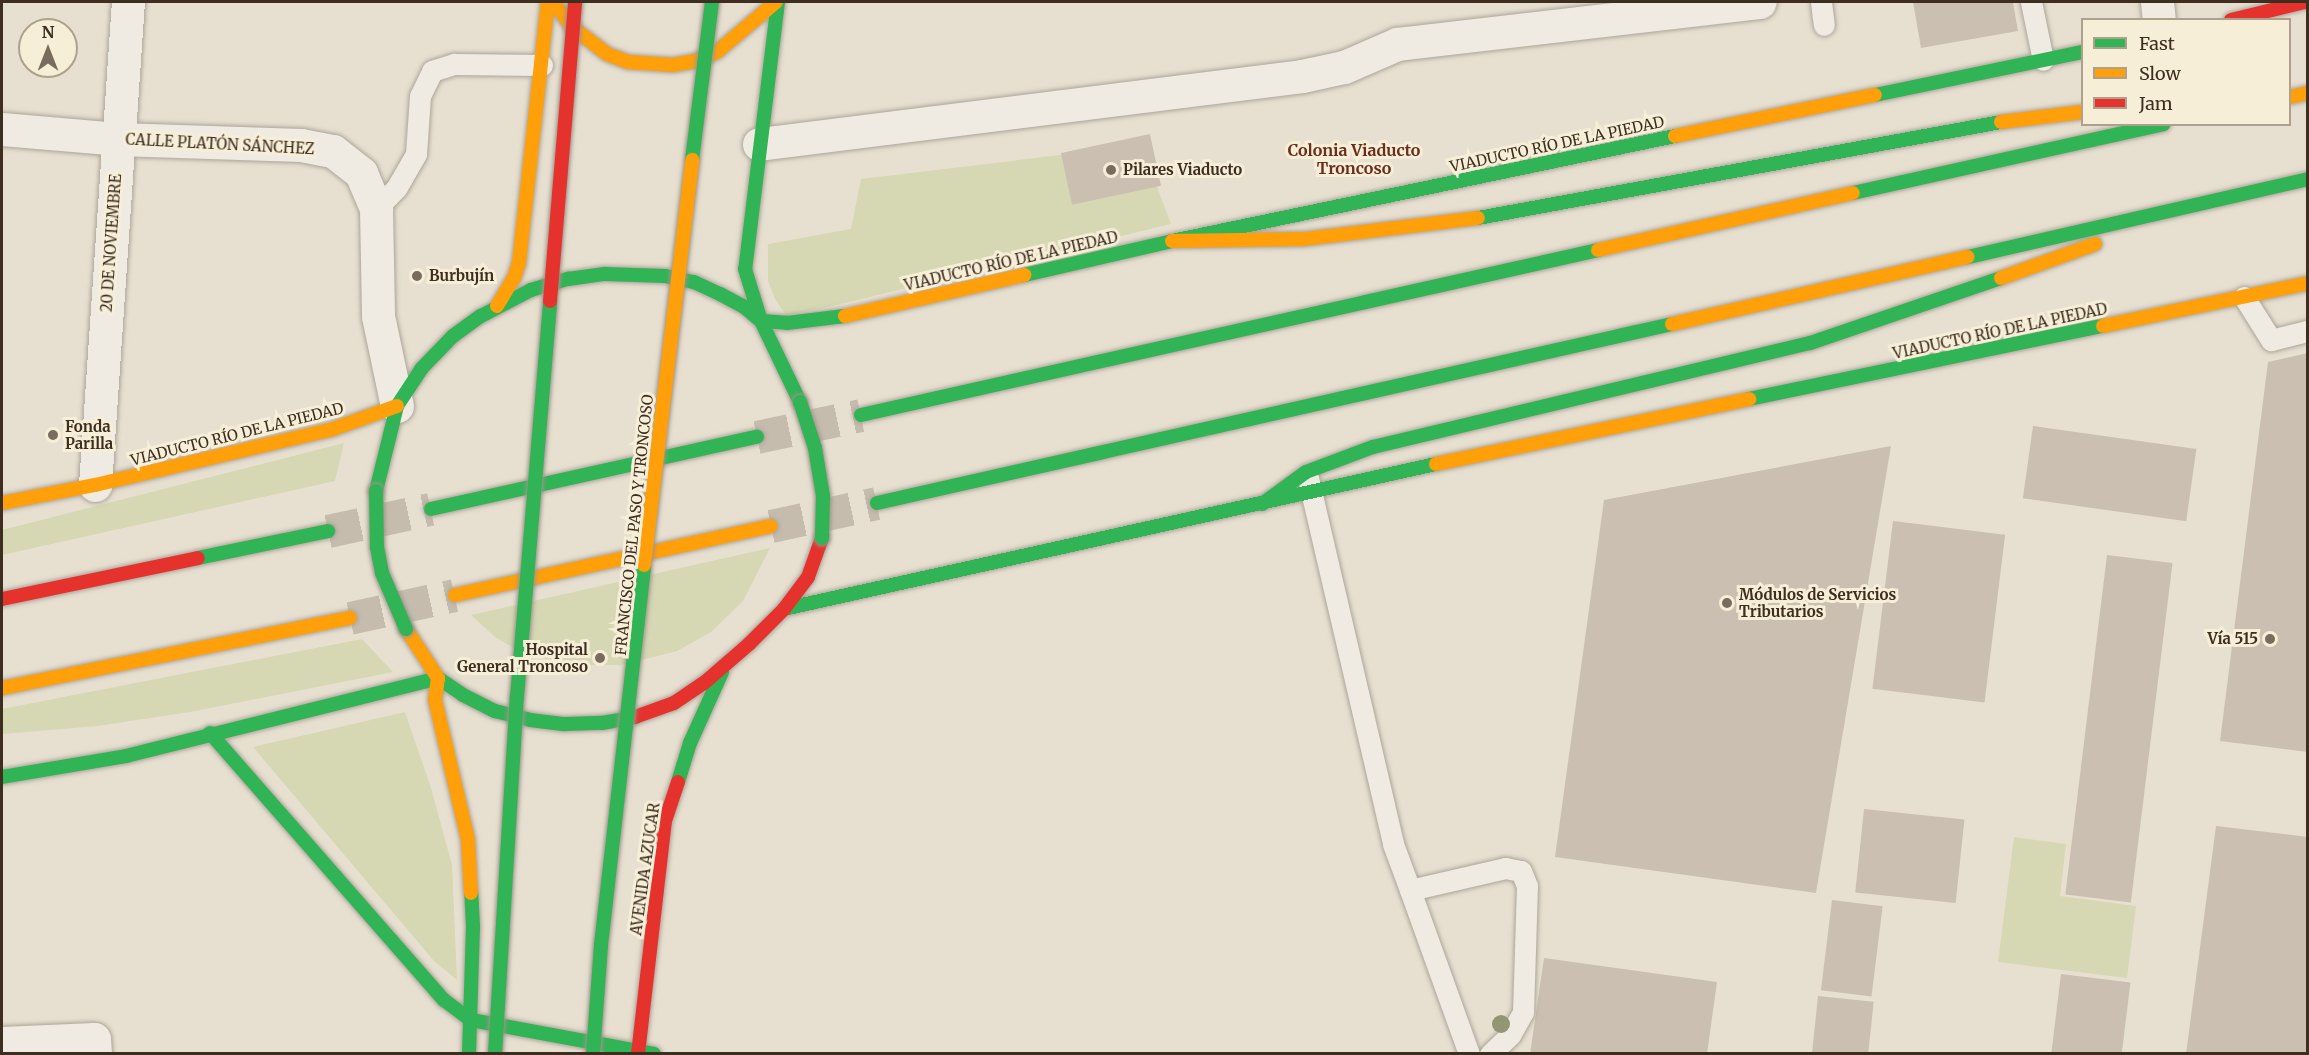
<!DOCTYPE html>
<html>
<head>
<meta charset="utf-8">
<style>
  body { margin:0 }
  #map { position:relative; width:2309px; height:1055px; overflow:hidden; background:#e7e0d1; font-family:Merriweather,serif }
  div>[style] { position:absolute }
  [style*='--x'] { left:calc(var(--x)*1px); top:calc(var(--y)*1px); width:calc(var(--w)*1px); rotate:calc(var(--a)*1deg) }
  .green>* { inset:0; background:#d6d7b3 }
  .building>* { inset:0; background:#cbbfb2; transform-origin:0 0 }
  .highway-tunnel>* { height:33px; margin-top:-16.5px; transform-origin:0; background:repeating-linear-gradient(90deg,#c5bcae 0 33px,transparent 0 49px) }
  .roads { filter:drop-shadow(0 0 2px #ada599) drop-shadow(0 0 2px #ada599) }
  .lane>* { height:21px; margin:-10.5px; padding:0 10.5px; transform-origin:10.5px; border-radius:10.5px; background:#efebe3 }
  .street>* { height:33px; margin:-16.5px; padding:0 16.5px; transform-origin:16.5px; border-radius:16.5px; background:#efebe3 }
  .fast>* { height:14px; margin:-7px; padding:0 7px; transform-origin:7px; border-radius:7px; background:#30b455 }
  .slow>* { height:14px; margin:-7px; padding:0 7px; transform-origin:7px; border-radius:7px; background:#ff9f0a }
  .jam>* { height:14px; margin:-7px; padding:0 7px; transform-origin:7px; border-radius:7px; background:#e5322d }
  .bridges { filter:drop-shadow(0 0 2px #9c958a) drop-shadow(0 0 2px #9c958a) }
  .fast-bridge>* { height:14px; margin:-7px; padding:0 7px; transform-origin:7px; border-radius:7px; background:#30b455 }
  .slow-bridge>* { height:14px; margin:-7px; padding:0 7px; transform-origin:7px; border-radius:7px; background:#ff9f0a }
  .jam-bridge>* { height:14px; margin:-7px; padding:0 7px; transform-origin:7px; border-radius:7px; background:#e5322d }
  .trees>* { width:18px; height:18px; margin:-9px; border-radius:50%; background:#929673 }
  .dots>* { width:16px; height:16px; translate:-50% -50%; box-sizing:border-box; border:3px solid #f7eed8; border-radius:50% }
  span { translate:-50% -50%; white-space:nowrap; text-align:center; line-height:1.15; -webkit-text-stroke:6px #f7eed8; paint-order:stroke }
  .street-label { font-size:15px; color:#3d2e20 }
  .poi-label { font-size:15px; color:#3d2e20; font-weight:700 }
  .left { translate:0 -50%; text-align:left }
  .right { translate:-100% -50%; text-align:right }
  .neighbourhood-label { font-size:16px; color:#6b2e1e; font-weight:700 }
  .frame { position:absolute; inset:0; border:3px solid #3d2e20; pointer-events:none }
  .legend { position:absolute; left:2081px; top:18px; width:210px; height:108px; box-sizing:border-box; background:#f7eed8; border:2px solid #ada18e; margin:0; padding:8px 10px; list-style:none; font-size:18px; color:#3d2e20 }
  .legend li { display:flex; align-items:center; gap:12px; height:30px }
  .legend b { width:30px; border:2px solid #ada18e }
  .north { position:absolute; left:18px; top:18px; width:60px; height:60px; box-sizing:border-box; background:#f7eed8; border:2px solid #ada18e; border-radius:50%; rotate:0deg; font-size:16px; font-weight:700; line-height:24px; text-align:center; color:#3d2e20 }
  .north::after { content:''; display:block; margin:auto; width:21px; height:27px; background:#786c5e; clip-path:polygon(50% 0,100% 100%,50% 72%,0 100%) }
</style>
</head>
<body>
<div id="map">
  <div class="green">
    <div style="clip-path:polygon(1094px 151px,1150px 168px,1171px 224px,828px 307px,786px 315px,775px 299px,768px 281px,768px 244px,851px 229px,861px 179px)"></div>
    <div style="clip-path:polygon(344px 443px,335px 481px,2px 555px,2px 530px)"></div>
    <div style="clip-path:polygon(770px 548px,743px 601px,711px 632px,677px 651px,621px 665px,592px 665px,528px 656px,495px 637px,471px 615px)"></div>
    <div style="clip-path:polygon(362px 639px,393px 672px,190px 712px,97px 726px,2px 734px,2px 709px)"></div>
    <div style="clip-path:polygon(405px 712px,431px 788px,452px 865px,457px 980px,434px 961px,253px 747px)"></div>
    <div style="clip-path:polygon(2014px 837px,2066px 844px,2060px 896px,2136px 906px,2127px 978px,1998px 962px)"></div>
  </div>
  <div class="building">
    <div style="clip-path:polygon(1913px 2px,2013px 2px,2018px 31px,1921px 48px)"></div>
    <div style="left:1150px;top:134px;width:53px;height:91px;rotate:78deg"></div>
    <div style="clip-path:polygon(2308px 353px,2308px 752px,2220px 741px,2268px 362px)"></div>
    <div style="left:2033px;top:426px;width:165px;height:73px;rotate:8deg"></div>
    <div style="clip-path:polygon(1891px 446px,1816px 893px,1555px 857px,1604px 500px)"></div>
    <div style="left:1893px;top:521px;width:113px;height:169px;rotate:7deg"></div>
    <div style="left:2107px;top:555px;width:66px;height:342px;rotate:7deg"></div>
    <div style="left:1864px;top:809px;width:101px;height:84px;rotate:6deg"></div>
    <div style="clip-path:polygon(2216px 826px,2308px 837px,2308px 1054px,2186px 1054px)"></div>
    <div style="left:1832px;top:900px;width:51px;height:91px;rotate:7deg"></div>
    <div style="clip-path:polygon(1544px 958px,1717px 982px,1707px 1054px,1530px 1054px)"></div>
    <div style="left:2061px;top:974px;width:70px;height:81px;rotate:7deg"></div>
    <div style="left:1818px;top:996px;width:56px;height:58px;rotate:6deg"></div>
  </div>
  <div class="highway-tunnel">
    <div style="--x:757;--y:437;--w:106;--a:-11.9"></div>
    <div style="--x:771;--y:526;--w:108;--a:-12.2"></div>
    <div style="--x:328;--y:531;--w:105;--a:-12.1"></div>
    <div style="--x:350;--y:618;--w:107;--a:-12.4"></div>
  </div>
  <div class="roads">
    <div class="lane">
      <div style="--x:1821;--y:2;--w:23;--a:83"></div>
      <div style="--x:2031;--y:2;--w:59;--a:78.3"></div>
      <div style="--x:376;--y:209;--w:30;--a:-46"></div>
      <div style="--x:397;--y:187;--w:38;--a:-60"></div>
      <div style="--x:416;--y:154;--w:58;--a:-86.1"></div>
      <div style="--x:420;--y:96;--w:28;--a:-64"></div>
      <div style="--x:432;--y:71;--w:23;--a:-18"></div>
      <div style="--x:454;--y:64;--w:88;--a:0.7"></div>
      <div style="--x:2244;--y:297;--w:51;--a:57.9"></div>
      <div style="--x:2271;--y:340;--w:38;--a:-14"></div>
      <div style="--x:1308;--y:478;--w:376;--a:76.9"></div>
      <div style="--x:1393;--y:844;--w:49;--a:69.7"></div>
      <div style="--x:1469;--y:1054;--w:174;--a:-109.8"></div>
      <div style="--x:1410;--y:890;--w:98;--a:-13"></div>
      <div style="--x:1505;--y:868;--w:16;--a:11"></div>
      <div style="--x:1521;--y:871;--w:16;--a:68"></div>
      <div style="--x:1527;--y:886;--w:126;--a:91.8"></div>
      <div style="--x:1523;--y:1012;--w:26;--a:119"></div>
      <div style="--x:1510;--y:1035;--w:28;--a:136"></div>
    </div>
    <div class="street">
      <div style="--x:2157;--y:2;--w:18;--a:84"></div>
      <div style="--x:2;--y:129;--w:116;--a:4.9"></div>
      <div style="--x:118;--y:139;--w:183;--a:1.9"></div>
      <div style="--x:301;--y:145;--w:33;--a:11"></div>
      <div style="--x:333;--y:151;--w:36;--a:38"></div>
      <div style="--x:361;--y:173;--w:39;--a:67"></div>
      <div style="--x:376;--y:209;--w:107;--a:88.9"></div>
      <div style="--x:378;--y:316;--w:92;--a:78.1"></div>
      <div style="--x:759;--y:144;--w:547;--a:-7.14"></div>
      <div style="--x:1302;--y:76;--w:43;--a:-12.1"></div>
      <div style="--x:1344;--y:67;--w:58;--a:-23.5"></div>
      <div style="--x:1397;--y:44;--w:365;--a:-6.6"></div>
      <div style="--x:95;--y:485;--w:484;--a:-86.1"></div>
      <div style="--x:2;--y:1043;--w:92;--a:-2.5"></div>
      <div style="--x:94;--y:1039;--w:15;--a:86"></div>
    </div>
    <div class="fast">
      <div style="--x:778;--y:2;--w:269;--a:97"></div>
      <div style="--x:745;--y:269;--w:54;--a:72.9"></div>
      <div style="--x:761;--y:321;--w:90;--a:64.3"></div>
      <div style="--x:1875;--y:95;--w:211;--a:-11.7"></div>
      <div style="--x:1853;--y:193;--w:318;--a:-12.5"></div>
      <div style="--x:1478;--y:218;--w:532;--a:-10.4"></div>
      <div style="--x:1968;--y:257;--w:349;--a:-12.9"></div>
      <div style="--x:1024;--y:275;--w:152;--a:-12.9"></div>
      <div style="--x:1172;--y:241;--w:514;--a:-11.79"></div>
      <div style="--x:1749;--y:399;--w:361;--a:-11.7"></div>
      <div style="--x:861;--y:415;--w:755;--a:-12.62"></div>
      <div style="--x:376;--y:491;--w:88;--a:-76.1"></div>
      <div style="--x:397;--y:406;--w:45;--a:-56.7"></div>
      <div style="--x:422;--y:368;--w:45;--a:-45.9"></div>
      <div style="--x:453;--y:336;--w:34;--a:-36"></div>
      <div style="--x:481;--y:316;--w:56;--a:-27.5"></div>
      <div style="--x:531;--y:290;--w:39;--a:-17"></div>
      <div style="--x:568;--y:279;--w:37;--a:-8"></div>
      <div style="--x:605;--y:274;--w:60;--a:1.9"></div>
      <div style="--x:665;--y:276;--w:30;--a:12"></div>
      <div style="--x:694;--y:282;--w:29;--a:25"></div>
      <div style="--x:720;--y:294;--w:26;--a:28"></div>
      <div style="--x:743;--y:306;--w:23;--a:40"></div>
      <div style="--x:761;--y:321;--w:26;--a:4"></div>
      <div style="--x:787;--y:323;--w:58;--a:-6.9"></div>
      <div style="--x:877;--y:503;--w:815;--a:-12.69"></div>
      <div style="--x:1262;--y:504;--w:54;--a:-36"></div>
      <div style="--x:1306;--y:472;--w:72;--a:-20.5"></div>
      <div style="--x:1373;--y:447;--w:449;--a:-13.4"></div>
      <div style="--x:1810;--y:343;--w:202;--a:-18.8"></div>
      <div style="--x:431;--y:509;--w:334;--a:-12.5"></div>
      <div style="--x:198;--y:558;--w:133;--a:-11.7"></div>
      <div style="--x:784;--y:609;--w:668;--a:-12.54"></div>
      <div style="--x:210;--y:733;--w:355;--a:48.8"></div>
      <div style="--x:444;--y:1000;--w:34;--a:37"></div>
      <div style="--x:471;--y:1020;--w:186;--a:10.5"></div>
      <div style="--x:2;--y:777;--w:126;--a:-9.6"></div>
      <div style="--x:126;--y:756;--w:322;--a:-14"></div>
      <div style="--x:438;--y:678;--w:30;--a:34"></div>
      <div style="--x:463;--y:695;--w:36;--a:27"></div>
      <div style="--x:495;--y:711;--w:36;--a:14"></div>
      <div style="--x:530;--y:720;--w:35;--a:7"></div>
      <div style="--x:565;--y:724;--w:37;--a:-2"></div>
      <div style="--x:602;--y:723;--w:34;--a:-10"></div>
      <div style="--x:678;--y:782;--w:41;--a:-72.9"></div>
      <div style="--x:690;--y:743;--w:78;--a:-65.7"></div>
      <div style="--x:469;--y:1054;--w:128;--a:-88.2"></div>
      <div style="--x:473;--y:926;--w:33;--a:-93"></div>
    </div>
    <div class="slow">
      <div style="--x:558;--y:8;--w:24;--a:54"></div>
      <div style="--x:572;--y:27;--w:44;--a:37.6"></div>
      <div style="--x:607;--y:54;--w:22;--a:21"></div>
      <div style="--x:628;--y:62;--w:45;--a:3.8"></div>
      <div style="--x:673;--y:65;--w:23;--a:-10"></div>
      <div style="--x:696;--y:61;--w:24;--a:-24"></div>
      <div style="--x:718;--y:51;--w:76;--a:-40.2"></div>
      <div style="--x:2290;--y:97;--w:18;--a:-13"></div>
      <div style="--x:2001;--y:122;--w:82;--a:-7"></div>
      <div style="--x:1675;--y:136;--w:204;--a:-11.6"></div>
      <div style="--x:1172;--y:241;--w:132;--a:-0.9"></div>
      <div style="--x:1304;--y:239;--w:175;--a:-6.9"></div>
      <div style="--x:1598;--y:250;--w:261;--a:-12.6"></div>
      <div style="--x:2001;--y:278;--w:100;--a:-19.9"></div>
      <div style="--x:497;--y:306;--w:33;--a:-59"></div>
      <div style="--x:514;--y:278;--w:16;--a:-72"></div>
      <div style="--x:519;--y:263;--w:263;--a:-83.7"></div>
      <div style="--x:845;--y:316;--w:184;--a:-12.9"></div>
      <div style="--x:1672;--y:324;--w:303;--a:-12.8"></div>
      <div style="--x:2103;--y:326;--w:209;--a:-11.8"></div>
      <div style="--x:1436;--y:464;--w:320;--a:-11.7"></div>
      <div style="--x:2;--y:503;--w:95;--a:-11"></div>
      <div style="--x:95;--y:485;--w:244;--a:-13.2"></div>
      <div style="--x:333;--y:429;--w:68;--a:-19.8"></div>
      <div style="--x:455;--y:595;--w:323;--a:-12.3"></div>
      <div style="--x:406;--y:629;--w:59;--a:56.9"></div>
      <div style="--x:438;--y:678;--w:22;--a:98"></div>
      <div style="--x:435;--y:700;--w:144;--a:76.7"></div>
      <div style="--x:468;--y:840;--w:53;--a:86.8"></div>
      <div style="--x:2;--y:688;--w:355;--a:-11.4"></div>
    </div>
    <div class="jam">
      <div style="--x:2231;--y:20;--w:76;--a:-13.7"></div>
      <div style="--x:2;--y:599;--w:200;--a:-11.8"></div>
      <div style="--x:635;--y:717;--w:41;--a:-19.7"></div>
      <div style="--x:674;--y:703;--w:36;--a:-34"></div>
      <div style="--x:704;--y:683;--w:60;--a:-40.9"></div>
      <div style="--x:749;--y:644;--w:49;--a:-45"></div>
      <div style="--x:784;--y:609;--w:40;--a:-53"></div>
      <div style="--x:808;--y:577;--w:41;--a:-70.3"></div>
      <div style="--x:638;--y:1054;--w:235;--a:-83.4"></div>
      <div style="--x:665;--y:821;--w:41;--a:-71.6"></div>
    </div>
  </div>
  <div class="bridges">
    <div class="fast-bridge">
      <div style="--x:692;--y:160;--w:159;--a:-82.8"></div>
      <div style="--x:800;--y:402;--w:48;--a:71.9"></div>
      <div style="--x:815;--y:448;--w:49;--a:80.5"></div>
      <div style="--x:823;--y:496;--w:42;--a:91.4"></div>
      <div style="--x:376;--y:491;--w:56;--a:89"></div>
      <div style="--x:377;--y:547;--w:26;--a:79"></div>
      <div style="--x:382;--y:573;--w:61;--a:66.8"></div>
      <div style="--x:495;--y:1054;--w:358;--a:-86.5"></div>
      <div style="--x:517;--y:697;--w:397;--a:-85.2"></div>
      <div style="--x:593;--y:1054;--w:109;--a:-85.8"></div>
      <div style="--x:601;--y:945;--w:382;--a:-83.5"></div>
    </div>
    <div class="slow-bridge">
      <div style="--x:644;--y:565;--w:408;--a:-83.2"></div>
    </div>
    <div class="jam-bridge">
      <div style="--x:550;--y:301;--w:300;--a:-85.2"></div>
    </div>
  </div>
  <div class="trees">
    <div style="left:1501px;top:1024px"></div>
  </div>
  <div class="dots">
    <div style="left:1111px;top:170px;background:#786c5e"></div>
    <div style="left:417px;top:276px;background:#786c5e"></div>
    <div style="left:53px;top:435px;background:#786c5e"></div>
    <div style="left:1727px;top:603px;background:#786c5e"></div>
    <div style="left:2270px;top:639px;background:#786c5e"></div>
    <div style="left:600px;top:658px;background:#786c5e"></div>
  </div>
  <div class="street-label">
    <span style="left:220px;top:144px;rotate:3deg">CALLE PLATÓN SÁNCHEZ</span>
    <span style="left:1557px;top:144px;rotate:-12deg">VIADUCTO RÍO DE LA PIEDAD</span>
    <span style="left:111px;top:243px;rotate:-86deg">20 DE NOVIEMBRE</span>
    <span style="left:1011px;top:261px;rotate:-13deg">VIADUCTO RÍO DE LA PIEDAD</span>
    <span style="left:2000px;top:331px;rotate:-12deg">VIADUCTO RÍO DE LA PIEDAD</span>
    <span style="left:237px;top:434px;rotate:-14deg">VIADUCTO RÍO DE LA PIEDAD</span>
    <span style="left:634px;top:525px;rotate:-84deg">FRANCISCO DEL PASO Y TRONCOSO</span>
    <span style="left:645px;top:869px;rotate:-82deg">AVENIDA AZUCAR</span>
  </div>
  <div class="poi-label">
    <span class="left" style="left:1123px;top:170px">Pilares Viaducto</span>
    <span class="left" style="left:429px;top:276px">Burbujín</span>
    <span class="left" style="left:65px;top:435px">Fonda<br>Parilla</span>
    <span class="left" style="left:1739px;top:603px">Módulos de Servicios<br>Tributarios</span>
    <span class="right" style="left:2258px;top:639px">Vía 515</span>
    <span class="right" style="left:588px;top:658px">Hospital<br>General Troncoso</span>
  </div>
  <div class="neighbourhood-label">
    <span style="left:1354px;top:159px">Colonia Viaducto<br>Troncoso</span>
  </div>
  <div class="frame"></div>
  <ul class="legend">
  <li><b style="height:8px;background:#30b455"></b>Fast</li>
  <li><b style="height:8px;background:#ff9f0a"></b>Slow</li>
  <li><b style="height:8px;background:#e5322d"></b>Jam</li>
  </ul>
  <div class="north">N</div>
</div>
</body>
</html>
